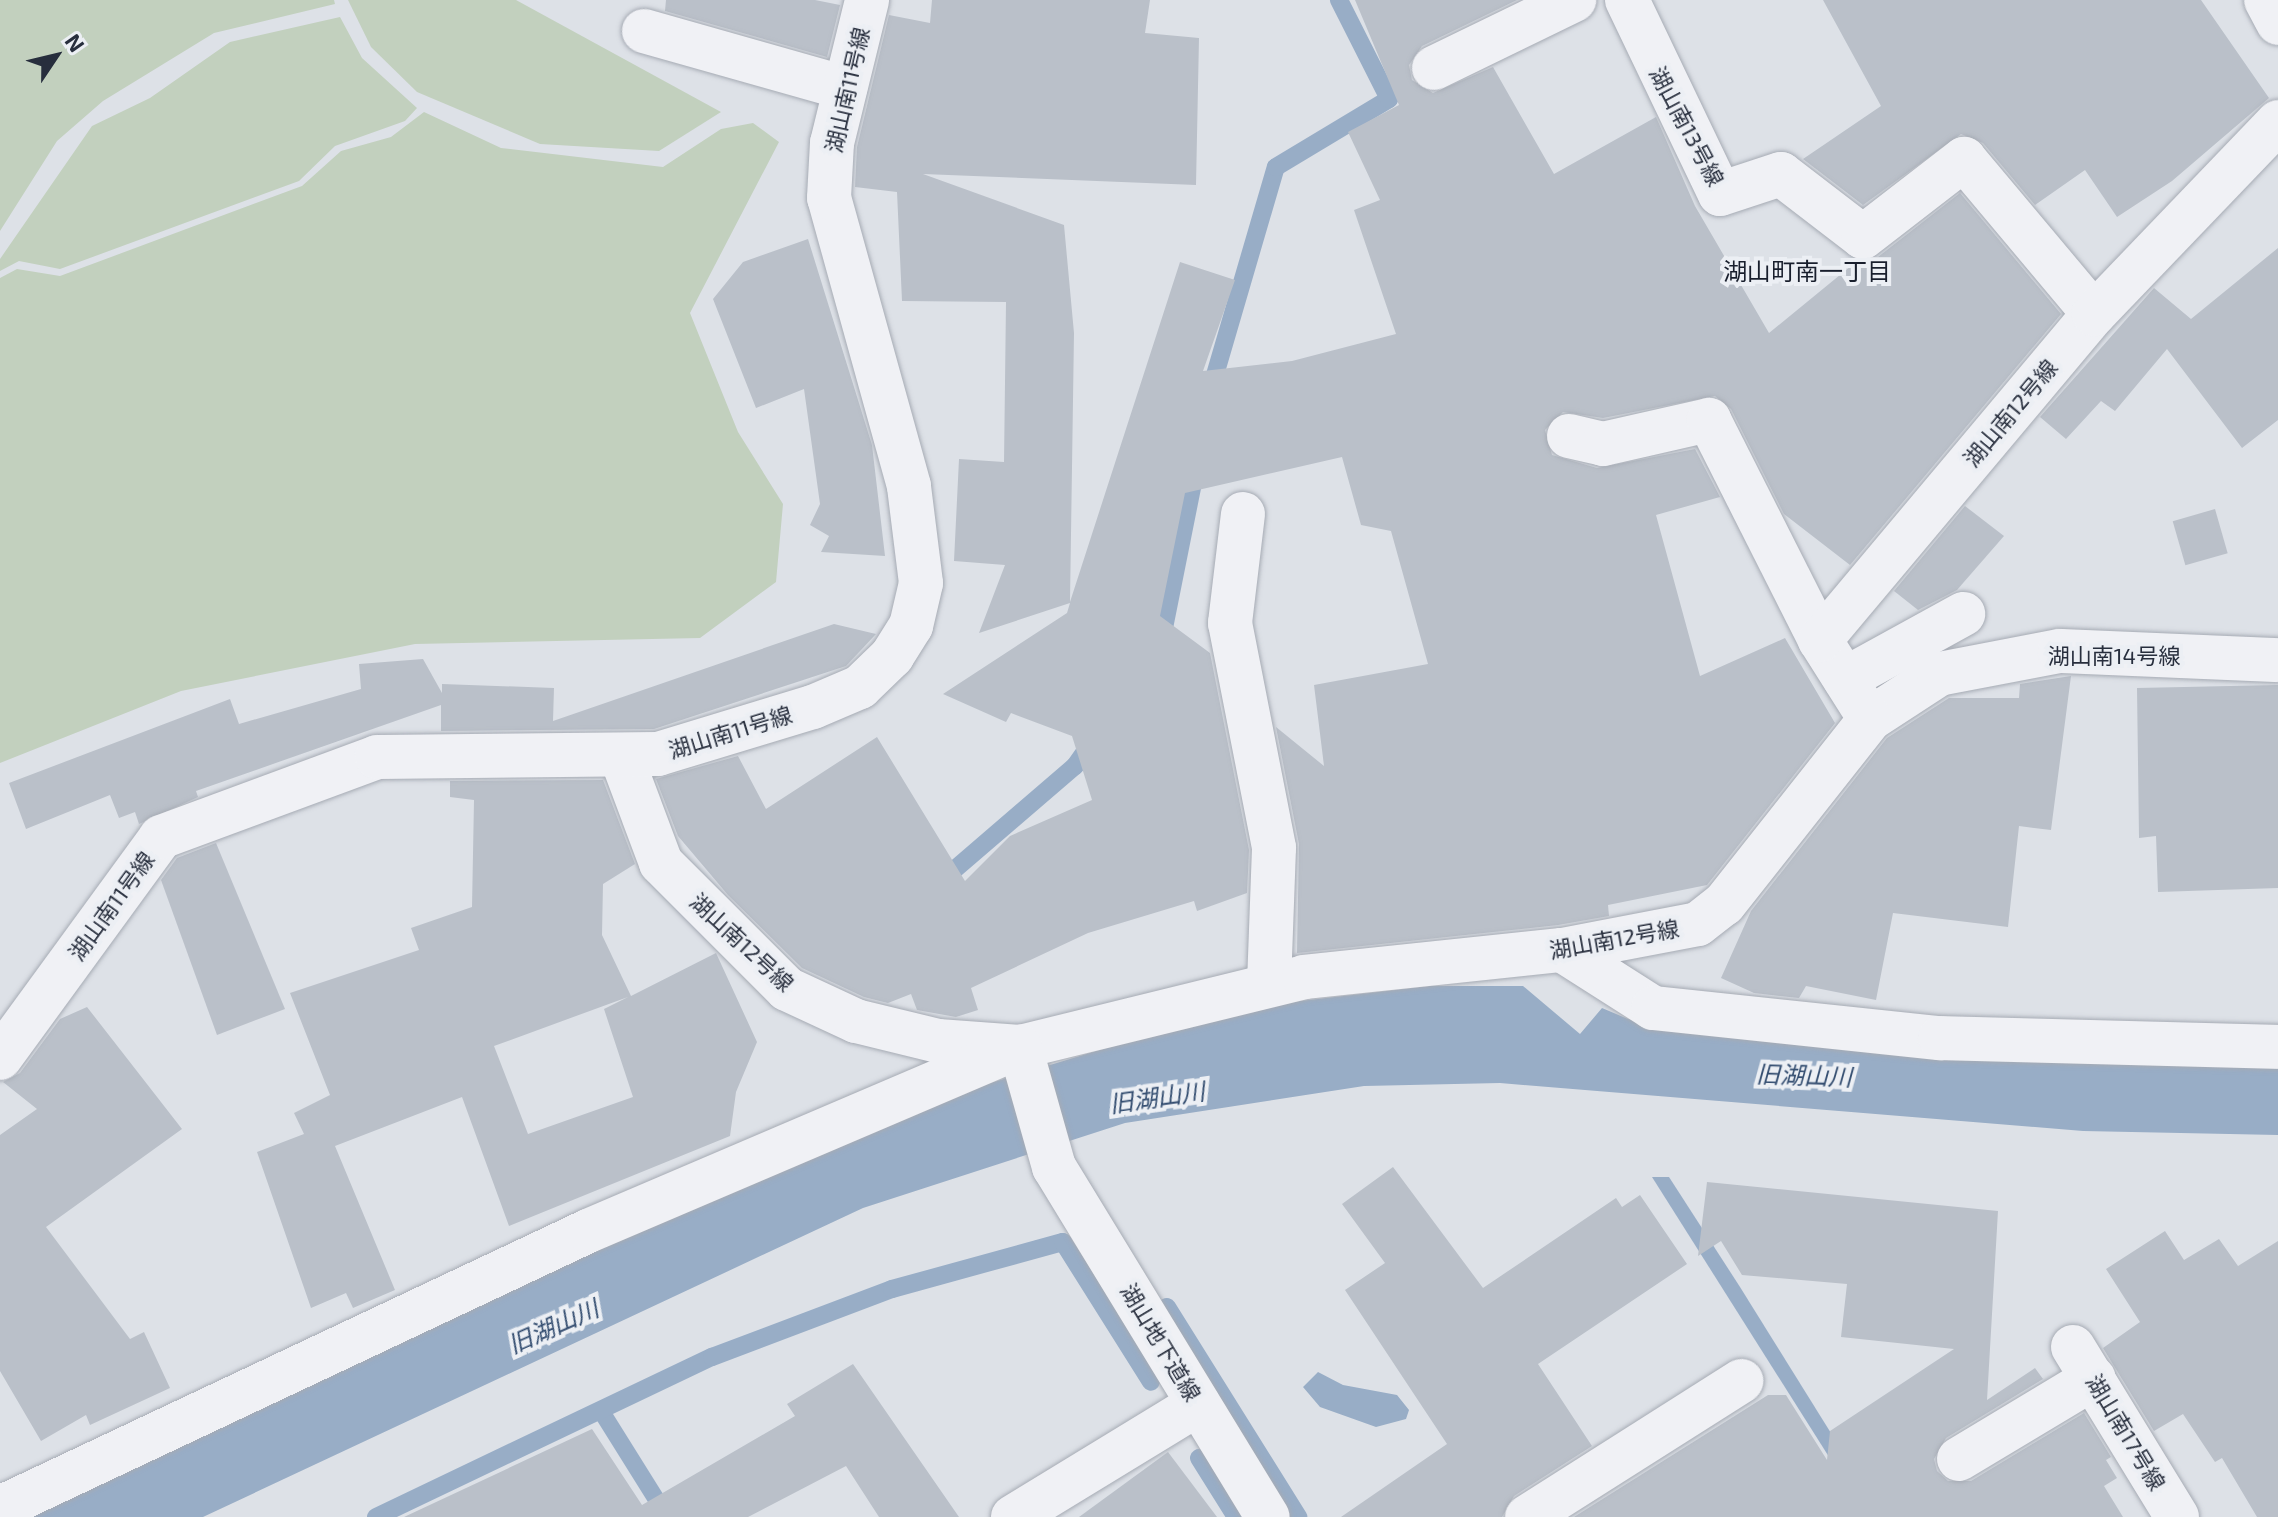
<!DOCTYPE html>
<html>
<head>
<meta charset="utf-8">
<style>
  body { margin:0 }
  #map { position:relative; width:2278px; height:1517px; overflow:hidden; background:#dde1e7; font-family:"Exo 2","Noto Sans JP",sans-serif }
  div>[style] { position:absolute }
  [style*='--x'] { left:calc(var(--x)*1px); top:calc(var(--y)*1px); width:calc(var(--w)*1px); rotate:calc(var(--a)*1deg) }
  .green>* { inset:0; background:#c2d0be }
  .water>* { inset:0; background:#98adc6; transform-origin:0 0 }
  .stream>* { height:18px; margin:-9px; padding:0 9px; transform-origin:9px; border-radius:9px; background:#98adc6 }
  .building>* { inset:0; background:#bac0c9; transform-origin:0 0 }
  .roads { filter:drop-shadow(0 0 2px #a6abb4) drop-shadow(0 0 2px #a6abb4) }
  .minor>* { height:44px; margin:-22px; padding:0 22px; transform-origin:22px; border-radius:22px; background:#f0f1f5 }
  span { translate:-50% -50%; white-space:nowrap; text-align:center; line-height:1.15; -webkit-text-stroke:8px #eceff4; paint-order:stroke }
  .street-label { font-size:22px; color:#272e3d }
  .neighbourhood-label { font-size:24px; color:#191f2d }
  .water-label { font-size:24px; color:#324c6f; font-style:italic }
  .north { position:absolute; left:16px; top:16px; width:80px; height:80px; -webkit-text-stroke:6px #eceff4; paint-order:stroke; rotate:55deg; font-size:22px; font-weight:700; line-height:32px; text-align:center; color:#272e3d }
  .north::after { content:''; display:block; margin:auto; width:28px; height:36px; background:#272e3d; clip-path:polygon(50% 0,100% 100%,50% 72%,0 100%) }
</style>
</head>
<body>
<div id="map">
  <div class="green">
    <div style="clip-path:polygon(0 0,334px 0,335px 4px,214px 33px,103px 101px,57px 141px,0 231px)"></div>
    <div style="clip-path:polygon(348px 0,516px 0,721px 112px,659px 151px,540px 144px,417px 92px,371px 47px)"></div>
    <div style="clip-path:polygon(340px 17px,362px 58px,417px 108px,405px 121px,335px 146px,299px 181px,60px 269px,19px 261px,0 271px,0 259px,92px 126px,150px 98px,230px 42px)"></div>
    <div style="clip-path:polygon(424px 112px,501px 148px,663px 167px,721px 129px,753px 123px,779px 142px,690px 313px,738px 432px,783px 504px,776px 582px,700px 638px,415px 644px,181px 691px,0 763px,0 278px,17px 269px,60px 276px,302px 186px,341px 151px,391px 137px)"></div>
  </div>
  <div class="water">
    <div style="clip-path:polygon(1430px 986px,1523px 986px,1580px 1034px,1602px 1008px,1628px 1019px,1693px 1027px,2278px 1061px,2278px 1135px,2083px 1131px,1500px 1083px,1364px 1086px,1125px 1123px,863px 1208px,203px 1517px,25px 1517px,498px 1293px,951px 1095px,1239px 1008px)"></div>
    <div style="clip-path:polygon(1652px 1177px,1669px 1177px,1740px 1287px,1867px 1491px,1867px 1517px)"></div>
    <div style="clip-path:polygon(1318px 1372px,1343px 1385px,1397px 1395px,1409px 1410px,1406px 1419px,1376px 1427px,1320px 1407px,1303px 1387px)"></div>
    <div style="left:608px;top:1406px;width:131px;height:17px;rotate:58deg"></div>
  </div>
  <div class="stream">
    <div style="--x:1210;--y:392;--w:234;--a:-73.7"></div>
    <div style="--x:1276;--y:167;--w:132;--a:-31"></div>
    <div style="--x:1389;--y:99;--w:111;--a:-116.8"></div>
    <div style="--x:1161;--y:643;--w:178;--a:-78.7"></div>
    <div style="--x:940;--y:882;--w:178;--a:-40.7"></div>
    <div style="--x:1075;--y:766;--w:33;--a:-55"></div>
    <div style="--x:1167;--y:1307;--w:248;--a:58"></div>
    <div style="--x:1199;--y:1458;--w:70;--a:57.9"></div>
    <div style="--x:376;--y:1517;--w:372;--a:-25.5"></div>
    <div style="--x:712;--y:1357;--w:192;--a:-20.7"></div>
    <div style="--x:892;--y:1289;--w:177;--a:-15.4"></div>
    <div style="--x:1063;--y:1242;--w:165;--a:57.8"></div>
  </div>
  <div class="building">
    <div style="clip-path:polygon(666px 0,815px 0,840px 5px,827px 57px,665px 11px)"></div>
    <div style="clip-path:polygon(932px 0,1150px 0,1145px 33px,1199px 38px,1196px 185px,923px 174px,1064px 225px,1074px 333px,1070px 602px,1180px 262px,1235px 280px,1203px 371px,1292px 361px,1396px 334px,1354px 210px,1380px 200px,1348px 132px,1399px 105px,1355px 0,1517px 0,1422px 46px,1409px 65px,1412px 80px,1433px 93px,1493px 67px,1554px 174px,1656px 117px,1695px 206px,1769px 333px,1857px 261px,1878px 257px,1960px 193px,2061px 314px,1850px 565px,1784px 514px,1731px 409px,1715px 396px,1603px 418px,1563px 412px,1545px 430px,1552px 455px,1597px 468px,1695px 449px,1720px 497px,1656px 515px,1700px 676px,1785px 638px,1835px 723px,1707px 885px,1608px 905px,1609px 916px,1558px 925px,1297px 953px,1299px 844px,1276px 727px,1324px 766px,1314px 685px,1428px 664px,1391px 531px,1361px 525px,1342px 457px,1185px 493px,1160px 616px,1210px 653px,1249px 850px,1247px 893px,1197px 911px,1194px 901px,1088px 933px,971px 988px,978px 1010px,956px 1017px,917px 1010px,911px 994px,888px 1003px,864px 997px,802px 968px,728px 895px,678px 836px,656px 779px,738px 756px,766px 809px,877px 737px,965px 881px,1010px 836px,1092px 800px,1072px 736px,1011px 713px,1006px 722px,943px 694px,1067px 613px,1070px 603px,979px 633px,1005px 565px,954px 561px,959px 459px,1004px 462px,1006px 302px,902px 301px,897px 192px,855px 187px,857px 147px,889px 15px,930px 23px)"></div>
    <div style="clip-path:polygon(1823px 0,2201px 0,2269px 98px,2172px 181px,2117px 217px,2085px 170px,2035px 205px,1983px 143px,1961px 134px,1863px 205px,1803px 159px,1881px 106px)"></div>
    <div style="clip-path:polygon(808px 239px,872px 445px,885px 556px,821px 552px,829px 536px,810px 525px,820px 504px,804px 389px,756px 408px,713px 299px,743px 262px)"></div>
    <div style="clip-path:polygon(2278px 248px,2278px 420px,2242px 448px,2167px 349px,2115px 411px,2101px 401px,2066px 439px,2040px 417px,2154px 288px,2191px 319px)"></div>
    <div style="clip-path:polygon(1965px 506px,2004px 536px,1957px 590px,1918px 610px,1894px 591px)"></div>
    <div style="left:2215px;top:509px;width:46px;height:44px;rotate:74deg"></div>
    <div style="clip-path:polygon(834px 624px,876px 634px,846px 666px,654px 729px,441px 731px,441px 705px,196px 791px,198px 797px,139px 824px,135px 812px,119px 818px,110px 795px,26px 829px,9px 783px,230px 699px,239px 724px,361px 689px,359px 664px,423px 659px,442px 693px,442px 684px,554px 688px,553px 721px)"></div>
    <div style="clip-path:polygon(2071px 676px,2051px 830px,2019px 826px,2008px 927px,1893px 913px,1876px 1000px,1806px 986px,1799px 998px,1754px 993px,1721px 978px,1751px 911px,1887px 738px,1949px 698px,2019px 698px,2020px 684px)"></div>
    <div style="clip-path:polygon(2278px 685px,2278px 888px,2158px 892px,2156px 836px,2139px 838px,2137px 688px)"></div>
    <div style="clip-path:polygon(evenodd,603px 780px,635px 864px,603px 884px,602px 935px,631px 996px,716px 953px,757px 1042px,736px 1092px,730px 1136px,509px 1226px,462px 1097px,335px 1146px,395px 1290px,353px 1308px,346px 1293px,311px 1308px,257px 1152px,304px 1134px,294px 1113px,330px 1095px,290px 993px,419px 950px,411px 928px,472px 907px,474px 800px,450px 797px,450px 781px,603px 780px,628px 997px,604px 1009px,633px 1097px,528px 1134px,494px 1046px,628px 997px)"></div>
    <div style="clip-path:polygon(216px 843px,285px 1009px,217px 1035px,161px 880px,177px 858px)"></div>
    <div style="clip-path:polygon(87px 1007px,182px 1129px,46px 1227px,130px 1339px,144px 1332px,170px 1388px,90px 1425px,86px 1415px,41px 1441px,0 1371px,0 1135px,37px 1109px,3px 1082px,20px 1073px,60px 1019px)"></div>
    <div style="clip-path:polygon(1393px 1167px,1483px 1288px,1616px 1198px,1622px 1207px,1640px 1195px,1687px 1264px,1538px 1364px,1592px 1446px,1514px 1496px,1502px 1517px,1341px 1517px,1447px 1444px,1345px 1290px,1385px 1263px,1342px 1204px)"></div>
    <div style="clip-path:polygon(1707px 1182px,1998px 1211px,1987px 1400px,2035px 1368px,2043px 1379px,1946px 1438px,1934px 1459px,1937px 1471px,1948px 1481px,1971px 1481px,2084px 1413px,2111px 1457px,2106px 1460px,2117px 1478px,2104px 1486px,2123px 1517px,1574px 1517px,1768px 1395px,1786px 1395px,1827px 1460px,1830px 1431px,1954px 1349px,1841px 1337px,1847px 1284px,1742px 1275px,1721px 1241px,1698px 1256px)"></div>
    <div style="clip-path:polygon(2165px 1231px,2184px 1260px,2219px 1239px,2238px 1266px,2278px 1241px,2278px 1517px,2257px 1517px,2222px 1458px,2215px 1462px,2183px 1414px,2154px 1431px,2103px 1348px,2140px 1322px,2106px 1269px)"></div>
    <div style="clip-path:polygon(853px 1364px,959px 1517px,879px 1517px,846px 1466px,748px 1517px,404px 1517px,592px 1429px,642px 1505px,795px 1416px,787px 1404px)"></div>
    <div style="clip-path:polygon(1168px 1452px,1217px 1517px,1079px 1517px)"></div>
  </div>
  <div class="roads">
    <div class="minor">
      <div style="--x:1627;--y:0;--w:215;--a:64.4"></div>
      <div style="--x:1720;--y:194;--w:64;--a:-18.2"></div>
      <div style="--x:1781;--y:174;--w:103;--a:37.5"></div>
      <div style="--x:1863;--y:237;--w:128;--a:-37.7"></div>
      <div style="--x:1964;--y:159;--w:202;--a:50"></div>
      <div style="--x:2266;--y:0;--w:26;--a:62"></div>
      <div style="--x:644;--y:31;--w:209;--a:15.8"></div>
      <div style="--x:1434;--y:68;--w:156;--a:-25.9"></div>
      <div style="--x:1569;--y:436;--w:35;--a:13"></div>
      <div style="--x:1603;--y:444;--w:109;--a:-12.8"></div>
      <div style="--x:1709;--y:420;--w:246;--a:63.2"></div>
      <div style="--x:1243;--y:514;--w:110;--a:96.8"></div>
      <div style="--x:1230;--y:623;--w:229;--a:78.9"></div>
      <div style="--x:1274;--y:848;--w:137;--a:92.1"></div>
      <div style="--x:1845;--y:679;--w:135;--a:-28.8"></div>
      <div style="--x:1870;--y:719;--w:82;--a:-33.1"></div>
      <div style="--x:1939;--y:674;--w:123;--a:-10.8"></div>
      <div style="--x:2060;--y:651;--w:218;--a:2.4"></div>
      <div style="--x:621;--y:756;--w:114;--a:69.5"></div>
      <div style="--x:661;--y:863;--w:178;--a:45"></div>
      <div style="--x:787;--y:989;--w:76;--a:24.9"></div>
      <div style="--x:856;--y:1021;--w:84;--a:13.7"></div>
      <div style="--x:938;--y:1041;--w:82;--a:4.2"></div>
      <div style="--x:1020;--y:1047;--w:292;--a:-13.8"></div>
      <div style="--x:1304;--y:977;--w:259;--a:-6"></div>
      <div style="--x:1562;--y:950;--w:138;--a:-10.8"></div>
      <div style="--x:1698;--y:924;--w:33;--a:-38"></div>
      <div style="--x:1724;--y:904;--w:236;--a:-51.7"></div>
      <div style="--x:1870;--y:719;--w:93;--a:-122.3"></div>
      <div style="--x:1820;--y:640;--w:426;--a:-50"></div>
      <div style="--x:2094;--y:314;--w:266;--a:-46.2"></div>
      <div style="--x:1562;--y:950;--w:108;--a:32.5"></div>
      <div style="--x:1653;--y:1008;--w:289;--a:6"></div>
      <div style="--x:1940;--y:1038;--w:338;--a:1.5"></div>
      <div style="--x:0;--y:1058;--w:273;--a:-53.9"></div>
      <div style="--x:161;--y:837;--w:230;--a:-20.3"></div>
      <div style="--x:377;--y:757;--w:281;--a:-0.6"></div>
      <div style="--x:658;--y:754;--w:162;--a:-16.9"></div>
      <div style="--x:813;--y:707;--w:51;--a:-23.1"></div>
      <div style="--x:860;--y:687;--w:45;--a:-44.1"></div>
      <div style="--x:892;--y:656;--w:36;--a:-58"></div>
      <div style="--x:911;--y:626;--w:44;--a:-76.9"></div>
      <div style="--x:921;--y:583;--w:98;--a:-97.1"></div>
      <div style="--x:909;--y:486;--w:299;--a:-105.5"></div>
      <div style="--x:829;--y:198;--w:55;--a:-86.9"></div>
      <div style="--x:832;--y:143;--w:147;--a:-76.2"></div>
      <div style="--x:2073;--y:1347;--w:199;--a:58.5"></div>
      <div style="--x:1959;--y:1459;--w:157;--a:-31"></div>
      <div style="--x:0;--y:1508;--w:650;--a:-25.22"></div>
      <div style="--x:588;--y:1231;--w:470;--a:-23.1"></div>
      <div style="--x:1020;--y:1047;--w:125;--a:74.2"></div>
      <div style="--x:1054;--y:1167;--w:410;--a:58.6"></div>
      <div style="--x:1013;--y:1517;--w:217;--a:-31.4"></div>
      <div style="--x:1527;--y:1517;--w:254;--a:-32.4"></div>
    </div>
  </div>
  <div class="street-label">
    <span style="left:847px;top:90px;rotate:-77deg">湖山南11号線</span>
    <span style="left:1687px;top:126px;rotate:62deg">湖山南13号線</span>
    <span style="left:2010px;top:413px;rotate:-50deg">湖山南12号線</span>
    <span style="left:2114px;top:656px">湖山南14号線</span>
    <span style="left:730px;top:732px;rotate:-17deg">湖山南11号線</span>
    <span style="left:111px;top:906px;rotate:-54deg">湖山南11号線</span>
    <span style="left:1614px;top:939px;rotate:-10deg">湖山南12号線</span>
    <span style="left:742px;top:942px;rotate:43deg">湖山南12号線</span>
    <span style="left:1161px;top:1342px;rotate:59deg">湖山地下道線</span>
    <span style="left:2126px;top:1432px;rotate:59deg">湖山南17号線</span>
  </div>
  <div class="neighbourhood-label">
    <span style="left:1807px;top:271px">湖山町南一丁目</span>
  </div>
  <div class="water-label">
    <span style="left:1804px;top:1075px;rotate:2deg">旧湖山川</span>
    <span style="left:1157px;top:1097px;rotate:-8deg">旧湖山川</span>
    <span style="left:553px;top:1326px;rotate:-24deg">旧湖山川</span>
  </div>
  <div class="north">N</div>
</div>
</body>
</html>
